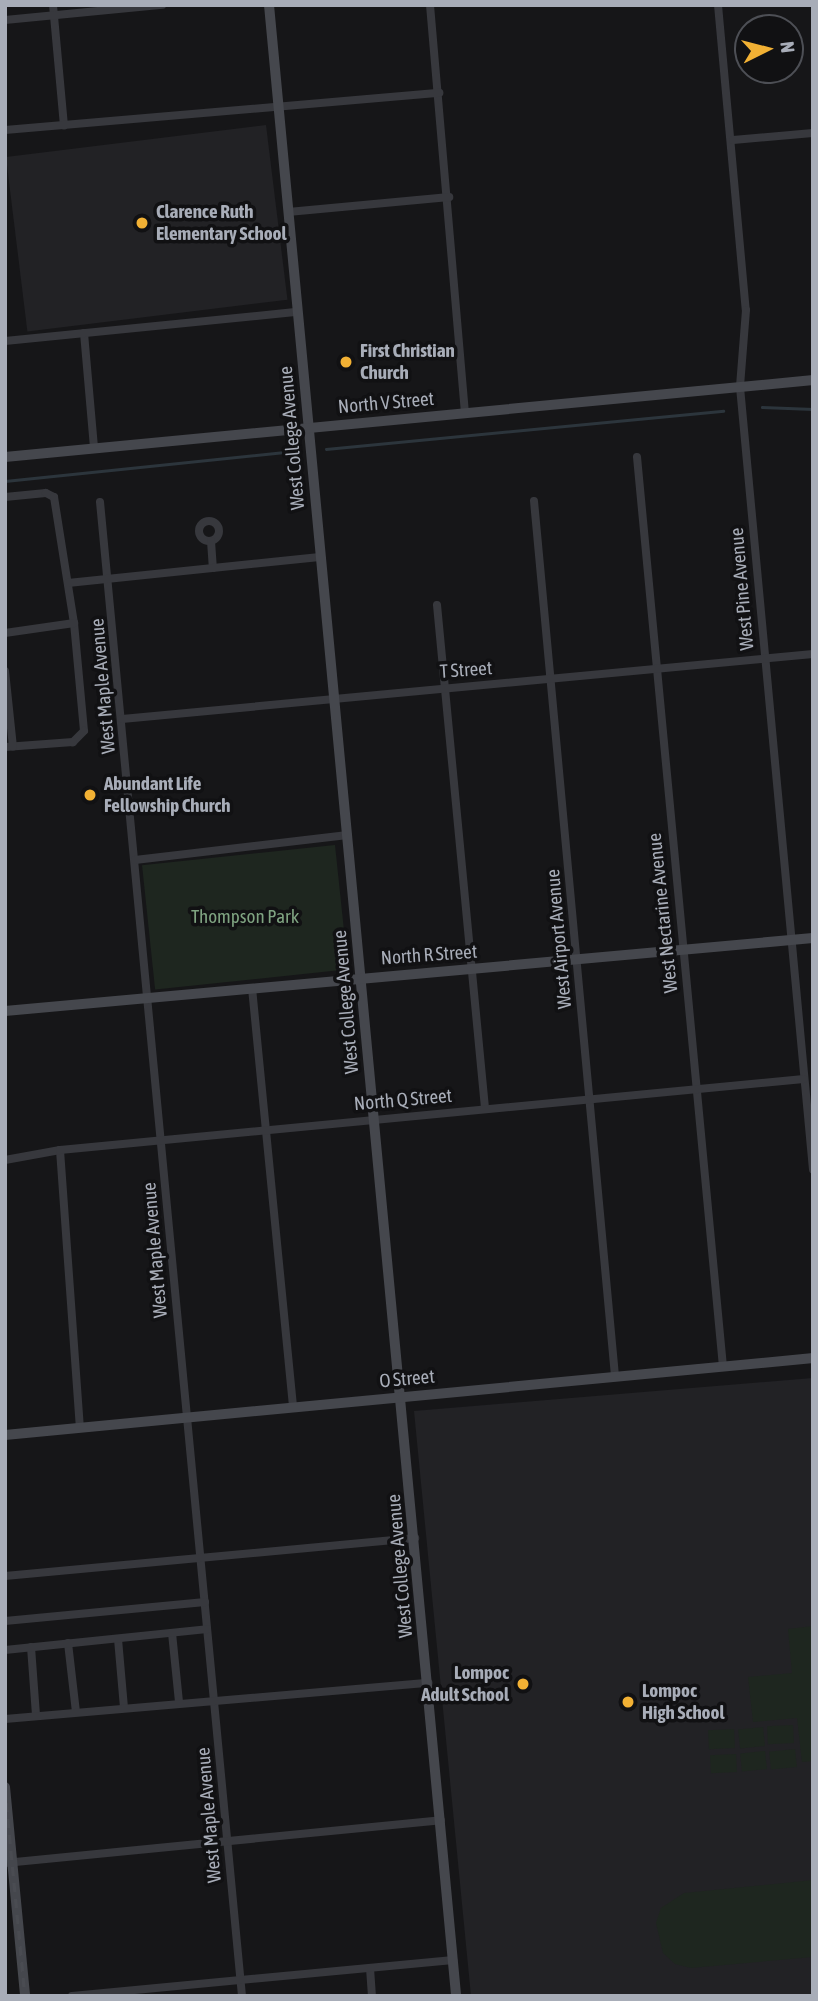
<!DOCTYPE html>
<html>
<head>
<meta charset="utf-8">
<style>
  body { margin:0 }
  #map { position:relative; width:818px; height:2001px; overflow:hidden; background:#161618; font-family:"Asap Condensed",sans-serif }
  div>[style] { position:absolute }
  [style*='--x'] { left:calc(var(--x)*1px); top:calc(var(--y)*1px); width:calc(var(--w)*1px); rotate:calc(var(--a)*1deg) }
  .built>* { inset:0; background:#222225; transform-origin:0 0 }
  .green>* { inset:0; background:#1e261f; transform-origin:0 0 }
  .stream>* { height:2.5px; margin:-1.25px; padding:0 1.25px; transform-origin:1.25px; border-radius:1.25px; background:#2c353c }
  .street>* { height:8px; margin:-4px; padding:0 4px; transform-origin:4px; border-radius:4px; background:#37383d }
  .street>.ring { margin:-4px; padding:0; box-sizing:content-box; background:none; border:8px solid #37383d; border-radius:50% }
  .secondary>* { height:10px; margin:-5px; padding:0 5px; transform-origin:5px; border-radius:5px; background:#45474d }
  .rail>* { height:2.5px; margin-top:-1.25px; transform-origin:0; background:repeating-linear-gradient(90deg,#4a4c52 0 9px,transparent 0 16px) }
  .dots>* { width:19px; height:19px; translate:-50% -50%; box-sizing:border-box; border:4px solid #111113; border-radius:50% }
  span { translate:-50% -50%; white-space:nowrap; text-align:center; line-height:1.15; -webkit-text-stroke:7px #111113; paint-order:stroke }
  .poi-label { font-size:19px; color:#a8adb8; font-weight:700 }
  .left { translate:0 -50%; text-align:left }
  .right { translate:-100% -50%; text-align:right }
  .street-label { font-size:19px; color:#a8adb8 }
  .park-label { font-size:19px; color:#7fa381 }
  .frame { position:absolute; inset:0; border:7px solid #a8adb8; pointer-events:none }
  .north { position:absolute; left:734px; top:14px; width:70px; height:70px; box-sizing:border-box; background:#111113; border:2px solid #4d4f55; border-radius:50%; rotate:84deg; font-size:19px; font-weight:700; line-height:28px; text-align:center; color:#a8adb8 }
  .north::after { content:''; display:block; margin:auto; width:24px; height:32px; background:#f2b134; clip-path:polygon(50% 0,100% 100%,50% 72%,0 100%) }
</style>
</head>
<body>
<div id="map">
  <div class="built">
    <div style="left:266px;top:125px;width:176px;height:262px;rotate:83deg"></div>
    <div style="clip-path:polygon(813px 1378px,813px 1994px,471px 1996px,414px 1411px)"></div>
  </div>
  <div class="green">
    <div style="left:335px;top:845px;width:125px;height:194px;rotate:84deg"></div>
    <div style="clip-path:polygon(813px 1626px,813px 1761px,802px 1762px,797px 1718px,753px 1722px,748px 1677px,792px 1673px,788px 1629px)"></div>
    <div style="left:793px;top:1725px;width:18px;height:26px;rotate:87deg"></div>
    <div style="left:763px;top:1727px;width:19px;height:25px;rotate:84deg"></div>
    <div style="left:734px;top:1729px;width:19px;height:26px;rotate:87deg"></div>
    <div style="left:795px;top:1749px;width:18px;height:26px;rotate:84deg"></div>
    <div style="left:765px;top:1751px;width:18px;height:25px;rotate:84deg"></div>
    <div style="left:736px;top:1754px;width:18px;height:26px;rotate:87deg"></div>
    <div style="clip-path:polygon(813px 1880px,813px 1957px,691px 1968px,675px 1964px,663px 1953px,656px 1923px,661px 1908px,684px 1893px)"></div>
  </div>
  <div class="stream">
    <div style="--x:762;--y:407;--w:51;--a:2.2"></div>
    <div style="--x:326;--y:449;--w:399;--a:-5.5"></div>
    <div style="--x:5;--y:481;--w:293;--a:-5.9"></div>
  </div>
  <div class="street">
    <div style="--x:53;--y:5;--w:121;--a:84.8"></div>
    <div style="--x:430;--y:5;--w:409;--a:85.1"></div>
    <div style="--x:718;--y:5;--w:306;--a:84.8"></div>
    <div style="--x:746;--y:310;--w:77;--a:94.5"></div>
    <div style="--x:740;--y:387;--w:786;--a:84.67"></div>
    <div style="--x:5;--y:20;--w:158;--a:-5.5"></div>
    <div style="--x:5;--y:130;--w:436;--a:-4.9"></div>
    <div style="--x:733;--y:140;--w:80;--a:-5"></div>
    <div style="--x:288;--y:212;--w:162;--a:-5.3"></div>
    <div style="--x:84;--y:333;--w:115;--a:85"></div>
    <div style="--x:5;--y:341;--w:294;--a:-5.7"></div>
    <div style="--x:637;--y:457;--w:914;--a:84.6"></div>
    <div style="--x:5;--y:497;--w:41;--a:-5.6"></div>
    <div style="--x:46;--y:493;--w:9;--a:27"></div>
    <div style="--x:54;--y:497;--w:128;--a:81"></div>
    <div style="--x:74;--y:623;--w:108;--a:84.7"></div>
    <div style="--x:84;--y:731;--w:16;--a:135"></div>
    <div style="--x:73;--y:742;--w:68;--a:175.8"></div>
    <div style="--x:534;--y:501;--w:878;--a:84.71"></div>
    <div style="--x:100;--y:502;--w:1501;--a:84.57"></div>
    <div class="ring" style="left:199px;top:521px;width:12px;height:12px"></div>
    <div style="--x:211;--y:541;--w:27;--a:86"></div>
    <div style="--x:68;--y:583;--w:253;--a:-5.9"></div>
    <div style="--x:437;--y:605;--w:505;--a:84.55"></div>
    <div style="--x:5;--y:633;--w:70;--a:-8.2"></div>
    <div style="--x:5;--y:671;--w:76;--a:84"></div>
    <div style="--x:122;--y:719;--w:694;--a:-5.37"></div>
    <div style="--x:135;--y:860;--w:214;--a:-6.7"></div>
    <div style="--x:252;--y:988;--w:421;--a:84.4"></div>
    <div style="--x:60;--y:1150;--w:278;--a:85.9"></div>
    <div style="--x:5;--y:1160;--w:56;--a:-10.3"></div>
    <div style="--x:60;--y:1150;--w:747;--a:-5.45"></div>
    <div style="--x:5;--y:1576;--w:412;--a:-5.3"></div>
    <div style="--x:5;--y:1621;--w:201;--a:-5.4"></div>
    <div style="--x:172;--y:1633;--w:69;--a:84.2"></div>
    <div style="--x:118;--y:1639;--w:68;--a:85"></div>
    <div style="--x:68;--y:1643;--w:69;--a:83.4"></div>
    <div style="--x:31;--y:1647;--w:68;--a:85.8"></div>
    <div style="--x:5;--y:1650;--w:203;--a:-5.9"></div>
    <div style="--x:5;--y:1719;--w:425;--a:-4.9"></div>
    <div style="--x:5;--y:1863;--w:438;--a:-5.6"></div>
    <div style="--x:370;--y:1968;--w:28;--a:86"></div>
    <div style="--x:72;--y:1996;--w:383;--a:-5.4"></div>
  </div>
  <div class="secondary">
    <div style="--x:269;--y:5;--w:2000;--a:84.63"></div>
    <div style="--x:5;--y:457;--w:812;--a:-5.44"></div>
    <div style="--x:5;--y:1011;--w:811;--a:-5.16"></div>
    <div style="--x:5;--y:1435;--w:812;--a:-5.44"></div>
    <div style="--x:5;--y:1787;--w:210;--a:84.5"></div>
  </div>
  <div class="rail">
    <div style="--x:5;--y:1787;--w:210;--a:84.5"></div>
  </div>
  <div class="dots">
    <div style="left:142px;top:223px;background:#f2b134"></div>
    <div style="left:346px;top:362px;background:#f2b134"></div>
    <div style="left:90px;top:795px;background:#f2b134"></div>
    <div style="left:523px;top:1684px;background:#f2b134"></div>
    <div style="left:628px;top:1702px;background:#f2b134"></div>
  </div>
  <div class="poi-label">
    <span class="left" style="left:156px;top:223px">Clarence Ruth<br>Elementary School</span>
    <span class="left" style="left:360px;top:362px">First Christian<br>Church</span>
    <span class="left" style="left:104px;top:795px">Abundant Life<br>Fellowship Church</span>
    <span class="right" style="left:509px;top:1684px">Lompoc<br>Adult School</span>
    <span class="left" style="left:642px;top:1702px">Lompoc<br>High School</span>
  </div>
  <div class="street-label">
    <span style="left:386px;top:403px;rotate:-5deg">North V Street</span>
    <span style="left:292px;top:438px;rotate:-95deg">West College Avenue</span>
    <span style="left:742px;top:589px;rotate:-95deg">West Pine Avenue</span>
    <span style="left:466px;top:670px;rotate:-4deg">T Street</span>
    <span style="left:103px;top:686px;rotate:-95deg">West Maple Avenue</span>
    <span style="left:663px;top:913px;rotate:-96deg">West Nectarine Avenue</span>
    <span style="left:559px;top:939px;rotate:-95deg">West Airport Avenue</span>
    <span style="left:429px;top:955px;rotate:-4deg">North R Street</span>
    <span style="left:346px;top:1002px;rotate:-95deg">West College Avenue</span>
    <span style="left:403px;top:1100px;rotate:-5deg">North Q Street</span>
    <span style="left:155px;top:1250px;rotate:-95deg">West Maple Avenue</span>
    <span style="left:407px;top:1379px;rotate:-5deg">O Street</span>
    <span style="left:400px;top:1566px;rotate:-95deg">West College Avenue</span>
    <span style="left:209px;top:1815px;rotate:-95deg">West Maple Avenue</span>
  </div>
  <div class="park-label">
    <span style="left:245px;top:917px">Thompson Park</span>
  </div>
  <div class="frame"></div>
  <div class="north">N</div>
</div>
</body>
</html>
